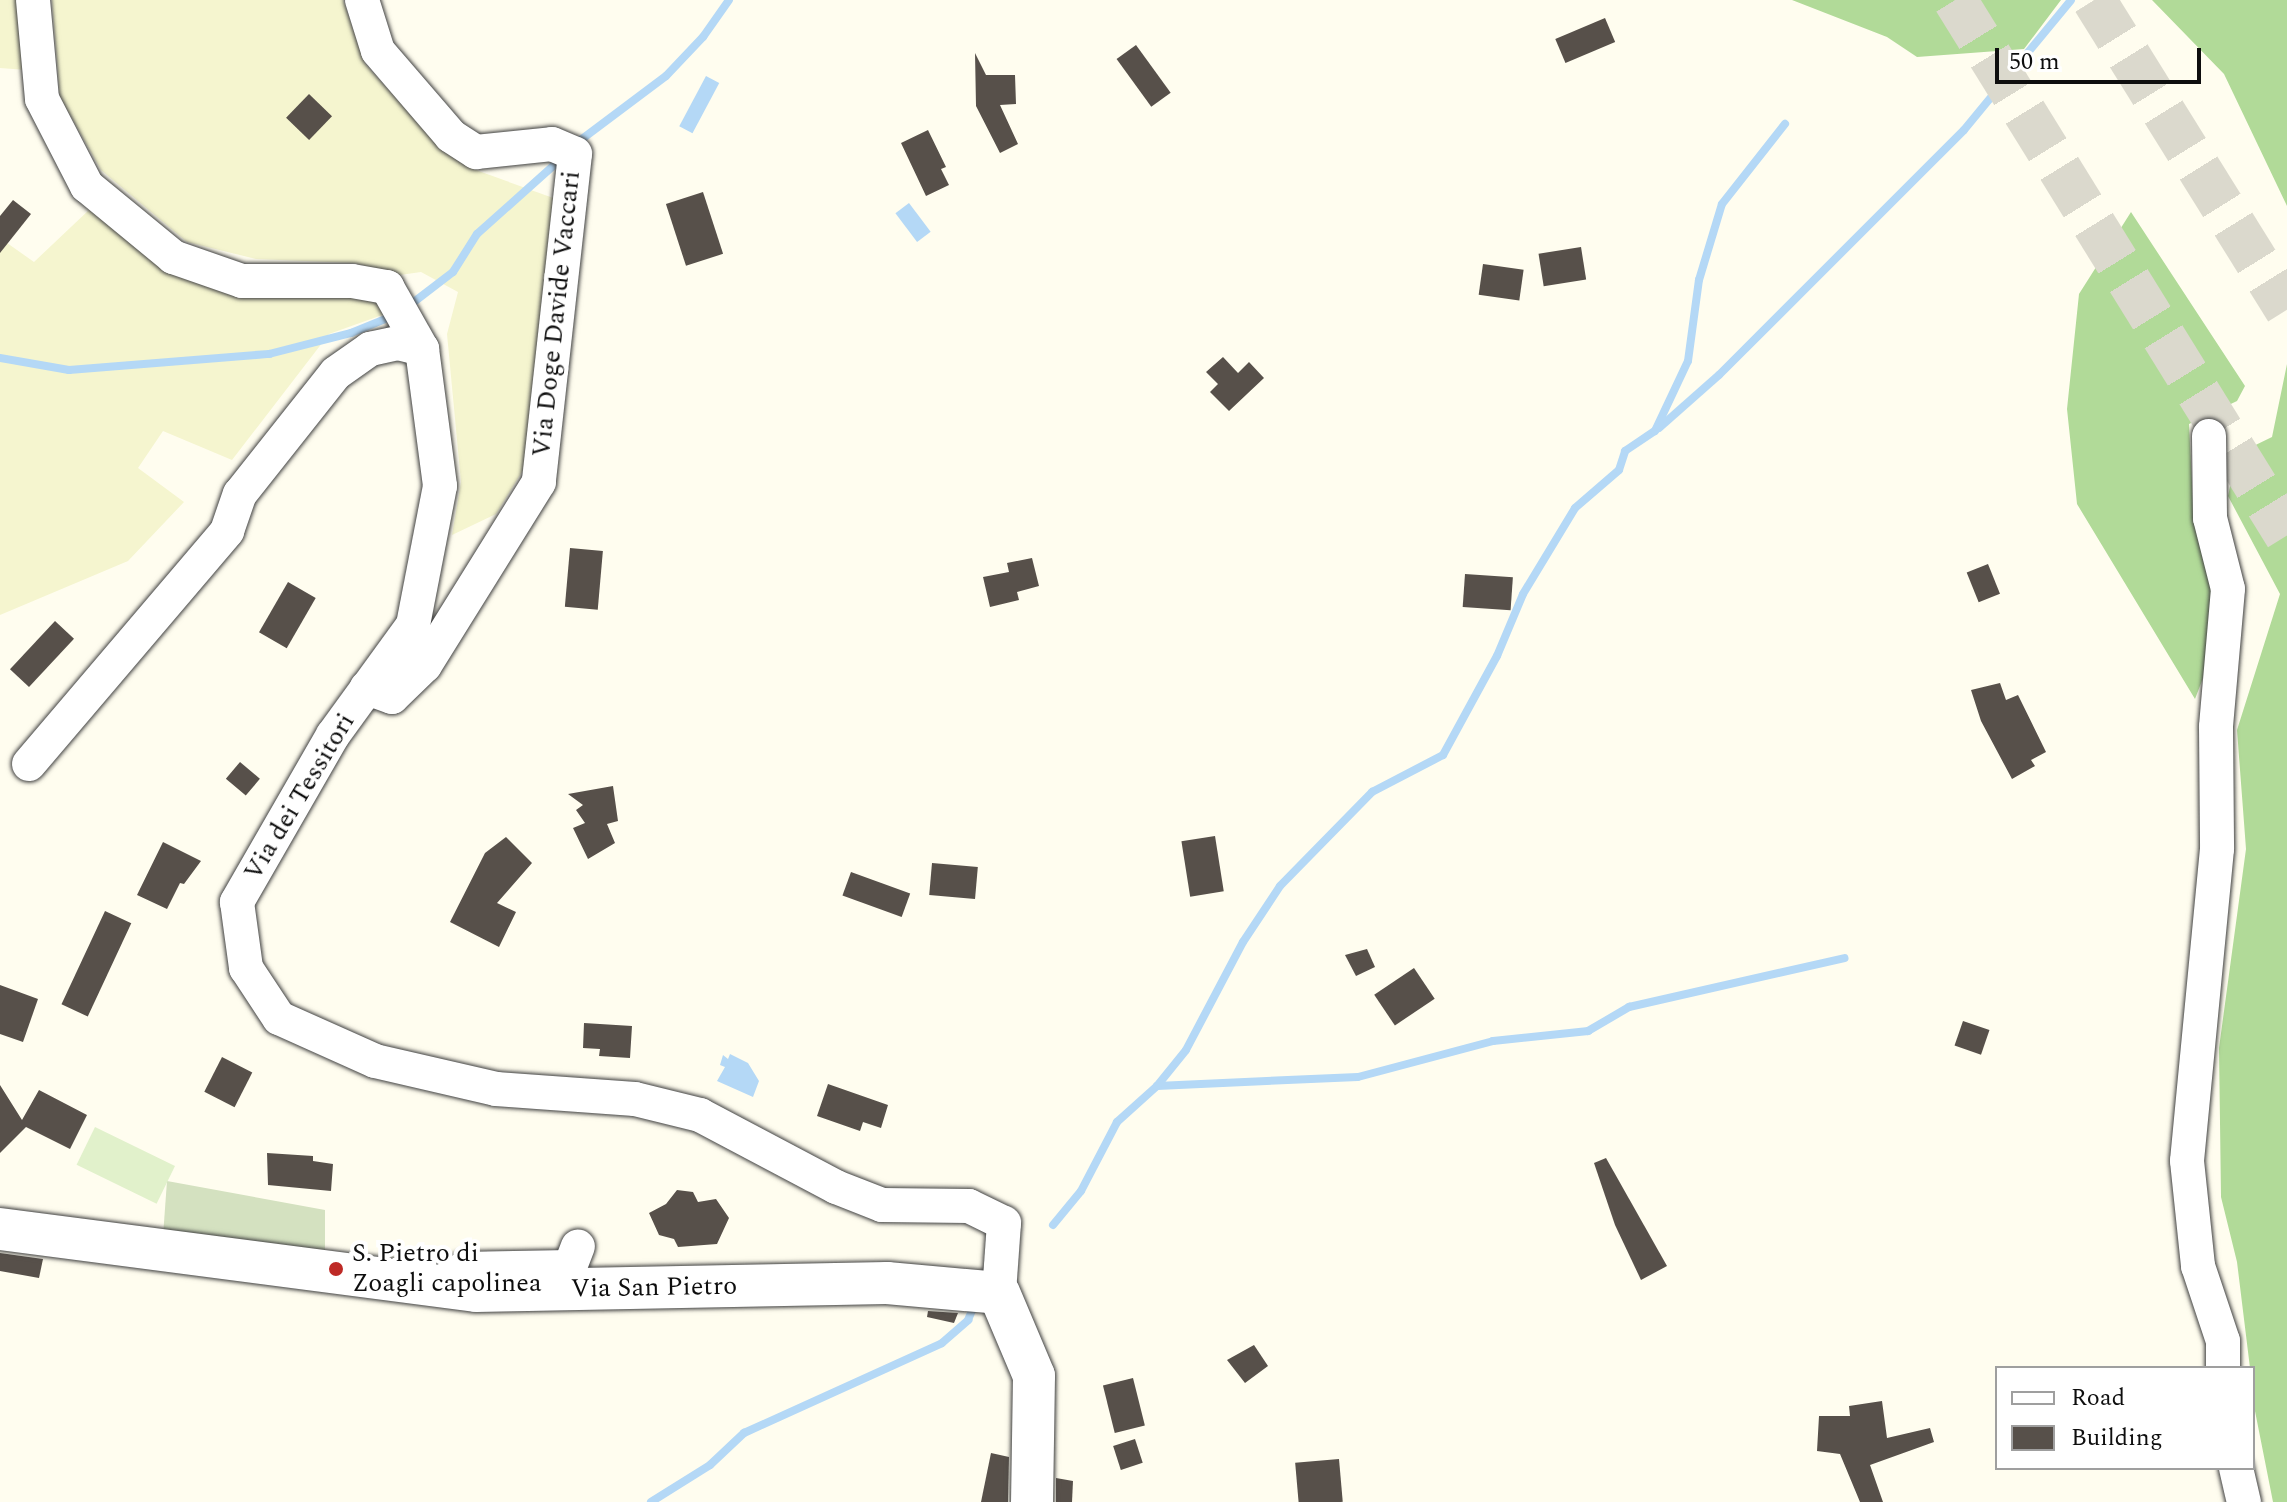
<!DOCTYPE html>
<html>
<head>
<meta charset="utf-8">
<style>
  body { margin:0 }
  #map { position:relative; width:2287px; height:1502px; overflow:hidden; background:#fffdef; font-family:Spectral,serif }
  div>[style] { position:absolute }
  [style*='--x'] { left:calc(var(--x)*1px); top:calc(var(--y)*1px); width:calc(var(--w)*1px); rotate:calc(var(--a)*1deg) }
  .farmland>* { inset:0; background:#f5f5cf }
  .forest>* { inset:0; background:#b1da98 }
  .cemetery>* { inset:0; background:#d4e1c0 }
  .pitch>* { inset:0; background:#e1f1cb; transform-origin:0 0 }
  .water>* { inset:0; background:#b4d8f6; transform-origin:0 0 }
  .stream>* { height:8px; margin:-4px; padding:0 4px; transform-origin:4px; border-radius:4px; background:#b4d8f6 }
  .building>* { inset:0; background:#57504a; transform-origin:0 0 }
  .motorway-tunnel>* { height:44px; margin-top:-22px; transform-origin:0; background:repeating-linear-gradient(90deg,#dbd9cd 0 44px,transparent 0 66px) }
  .roads { filter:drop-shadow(0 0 2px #414141) drop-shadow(0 0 2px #414141) }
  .minor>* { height:34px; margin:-17px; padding:0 17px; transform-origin:17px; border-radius:17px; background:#fff }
  .tertiary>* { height:42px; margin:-21px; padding:0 21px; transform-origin:21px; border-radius:21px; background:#fff }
  .dots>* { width:22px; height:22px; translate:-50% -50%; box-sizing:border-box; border:4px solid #fff; border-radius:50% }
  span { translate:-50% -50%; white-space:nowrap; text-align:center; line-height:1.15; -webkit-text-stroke:8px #fff; paint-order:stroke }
  .street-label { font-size:26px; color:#0e0e0e }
  .poi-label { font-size:26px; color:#0e0e0e }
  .left { translate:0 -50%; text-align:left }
  .legend { position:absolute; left:1995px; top:1366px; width:260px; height:104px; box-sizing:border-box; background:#fff; border:2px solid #9f9f9f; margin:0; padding:10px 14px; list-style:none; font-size:24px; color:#0e0e0e }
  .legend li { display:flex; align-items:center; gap:16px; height:40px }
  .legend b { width:40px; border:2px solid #9f9f9f }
  .scale { position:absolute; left:1995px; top:48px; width:206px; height:36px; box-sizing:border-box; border:4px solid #0e0e0e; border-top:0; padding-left:10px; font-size:24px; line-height:28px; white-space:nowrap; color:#0e0e0e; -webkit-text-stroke:6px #fff; paint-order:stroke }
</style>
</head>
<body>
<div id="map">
  <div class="farmland">
    <div style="clip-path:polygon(0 0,16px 0,26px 70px,0 68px)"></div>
    <div style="clip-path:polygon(52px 0,343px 0,365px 64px,441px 148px,473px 169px,556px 199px,525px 467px,496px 514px,452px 535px,461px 482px,447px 334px,458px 292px,421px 272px,400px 275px,354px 263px,256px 259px,187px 242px,101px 170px,60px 97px)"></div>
    <div style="clip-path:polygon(90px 209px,161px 266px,353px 294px,383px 304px,385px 314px,329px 334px,232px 460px,163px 431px,138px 468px,184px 502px,128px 561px,0 615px,0 238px,34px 262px)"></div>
  </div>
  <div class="forest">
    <div style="clip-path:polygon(1792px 0,2061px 0,2024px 49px,1917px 57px,1887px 37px)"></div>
    <div style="clip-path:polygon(2152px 0,2287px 0,2287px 206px,2224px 74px)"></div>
    <div style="clip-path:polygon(2131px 212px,2245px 386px,2237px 401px,2189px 424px,2194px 522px,2237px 589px,2195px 699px,2077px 504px,2067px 409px,2079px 294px)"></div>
    <div style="clip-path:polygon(2287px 364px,2287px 1502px,2273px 1502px,2254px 1406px,2253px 1368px,2250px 1368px,2237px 1262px,2221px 1197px,2219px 1048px,2246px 849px,2237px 730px,2280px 594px,2228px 496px,2237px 454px,2272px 437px)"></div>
  </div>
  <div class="cemetery">
    <div style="clip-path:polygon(167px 1181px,325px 1210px,325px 1271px,162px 1250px)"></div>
  </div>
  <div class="pitch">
    <div style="left:95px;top:1127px;width:89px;height:42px;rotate:26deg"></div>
  </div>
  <div class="water">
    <div style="left:706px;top:76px;width:15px;height:57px;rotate:28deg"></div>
    <div style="left:909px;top:203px;width:36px;height:17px;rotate:53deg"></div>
    <div style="clip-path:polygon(730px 1054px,748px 1063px,759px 1081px,753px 1097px,717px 1081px,725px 1067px,720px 1065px,723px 1055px,728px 1059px)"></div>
  </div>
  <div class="stream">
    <div style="--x:574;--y:145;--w:115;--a:-36.9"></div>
    <div style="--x:666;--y:76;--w:54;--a:-46.5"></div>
    <div style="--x:703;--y:37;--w:45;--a:-54.9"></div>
    <div style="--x:406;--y:308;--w:59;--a:-37.5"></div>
    <div style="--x:453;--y:272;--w:45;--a:-57.7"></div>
    <div style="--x:477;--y:234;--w:114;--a:-41.8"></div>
    <div style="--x:0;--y:358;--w:70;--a:9.9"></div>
    <div style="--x:69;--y:370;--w:201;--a:-4.6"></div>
    <div style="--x:269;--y:354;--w:85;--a:-14.4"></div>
    <div style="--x:351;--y:333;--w:48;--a:-22.2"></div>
    <div style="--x:1659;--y:428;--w:80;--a:-41.5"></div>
    <div style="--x:1719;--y:375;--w:346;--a:-45"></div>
    <div style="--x:1964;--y:130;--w:168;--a:-50.5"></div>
    <div style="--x:1157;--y:1086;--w:201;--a:-2.6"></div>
    <div style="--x:1358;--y:1077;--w:140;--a:-14.9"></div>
    <div style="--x:1493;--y:1041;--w:96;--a:-6"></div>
    <div style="--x:1588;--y:1031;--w:48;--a:-30.3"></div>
    <div style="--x:1629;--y:1007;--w:221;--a:-12.8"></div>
    <div style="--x:1053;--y:1225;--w:44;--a:-50.5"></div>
    <div style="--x:1081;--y:1191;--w:78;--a:-62.4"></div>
    <div style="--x:1117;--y:1122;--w:54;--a:-42"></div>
    <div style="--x:1157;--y:1086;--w:46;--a:-51.1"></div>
    <div style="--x:1186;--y:1050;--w:122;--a:-62.2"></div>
    <div style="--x:1243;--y:942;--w:67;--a:-56.5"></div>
    <div style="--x:1280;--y:886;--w:132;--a:-45.6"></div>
    <div style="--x:1372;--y:792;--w:80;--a:-27.5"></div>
    <div style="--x:1443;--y:755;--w:113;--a:-61.4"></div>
    <div style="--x:1497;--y:656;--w:67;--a:-67.2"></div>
    <div style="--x:1523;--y:594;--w:100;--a:-58.8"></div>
    <div style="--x:1575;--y:508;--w:58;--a:-40.8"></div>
    <div style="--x:1619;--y:470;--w:20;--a:-72"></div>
    <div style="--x:1625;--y:451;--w:36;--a:-34"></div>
    <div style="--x:1655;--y:431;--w:77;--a:-64.8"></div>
    <div style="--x:1688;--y:361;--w:82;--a:-82.3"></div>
    <div style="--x:1699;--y:280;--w:79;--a:-73.2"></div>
    <div style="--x:1722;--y:204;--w:102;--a:-51.8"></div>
    <div style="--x:651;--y:1502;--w:70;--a:-32.1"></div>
    <div style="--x:710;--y:1465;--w:47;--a:-43.3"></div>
    <div style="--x:744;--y:1433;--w:217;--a:-24.4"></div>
    <div style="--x:942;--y:1343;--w:35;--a:-41"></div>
    <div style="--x:968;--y:1320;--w:13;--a:-67"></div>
  </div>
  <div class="building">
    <div style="left:1605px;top:18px;width:26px;height:54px;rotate:67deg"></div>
    <div style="left:1136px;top:45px;width:59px;height:24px;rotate:54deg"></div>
    <div style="clip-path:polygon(975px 53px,986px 75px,1015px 75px,1016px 104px,1000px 105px,1018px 144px,1000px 153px,976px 106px)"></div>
    <div style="left:309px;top:94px;width:32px;height:33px;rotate:44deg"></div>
    <div style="clip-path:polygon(928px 130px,946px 167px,941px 169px,949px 185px,926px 196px,901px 143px)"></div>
    <div style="left:703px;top:192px;width:65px;height:39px;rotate:72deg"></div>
    <div style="clip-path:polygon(13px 200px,31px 214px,0 253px,0 216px)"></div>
    <div style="left:1581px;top:247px;width:33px;height:43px;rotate:81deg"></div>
    <div style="left:1483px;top:264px;width:41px;height:31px;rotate:8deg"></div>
    <div style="clip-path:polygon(1223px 357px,1238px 373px,1249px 362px,1264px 378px,1229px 411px,1210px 392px,1218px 384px,1206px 372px)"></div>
    <div style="left:570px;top:548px;width:33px;height:59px;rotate:5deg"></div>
    <div style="clip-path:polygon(1032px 558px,1039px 586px,1017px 592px,1019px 600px,990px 607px,983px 577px,1009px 572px,1007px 563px)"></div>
    <div style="left:1988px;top:564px;width:32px;height:23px;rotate:68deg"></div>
    <div style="left:1465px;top:574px;width:48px;height:33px;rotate:4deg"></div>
    <div style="left:288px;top:582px;width:32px;height:58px;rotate:30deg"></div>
    <div style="left:55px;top:621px;width:26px;height:66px;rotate:43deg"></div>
    <div style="clip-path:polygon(2000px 683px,2006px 700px,2018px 695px,2046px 752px,2031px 760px,2035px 766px,2012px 779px,1981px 721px,1971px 690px)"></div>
    <div style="left:240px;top:762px;width:26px;height:22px;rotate:40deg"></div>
    <div style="clip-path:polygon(613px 786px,618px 821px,607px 824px,615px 843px,588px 859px,573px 828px,585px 823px,576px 810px,583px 805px,568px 794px)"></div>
    <div style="left:1215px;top:836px;width:56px;height:34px;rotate:81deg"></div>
    <div style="clip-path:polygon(506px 837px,532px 863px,497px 903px,516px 912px,499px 947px,450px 922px,485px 853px)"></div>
    <div style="clip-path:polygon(163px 842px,201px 861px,184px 884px,180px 883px,167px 909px,137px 895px)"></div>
    <div style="left:932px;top:863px;width:46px;height:32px;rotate:5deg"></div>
    <div style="left:851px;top:872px;width:63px;height:25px;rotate:20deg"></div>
    <div style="left:105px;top:911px;width:29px;height:103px;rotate:25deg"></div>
    <div style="clip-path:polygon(1367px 949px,1375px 967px,1356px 976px,1345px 955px)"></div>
    <div style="left:1414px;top:968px;width:37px;height:48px;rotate:56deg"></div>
    <div style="clip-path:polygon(0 985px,38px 999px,23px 1042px,0 1034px)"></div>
    <div style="left:1963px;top:1021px;width:28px;height:26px;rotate:19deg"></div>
    <div style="clip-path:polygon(584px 1023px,632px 1026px,630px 1058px,599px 1056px,600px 1049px,583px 1048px)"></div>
    <div style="left:222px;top:1057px;width:34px;height:39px;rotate:27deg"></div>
    <div style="clip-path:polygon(828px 1084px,888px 1105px,881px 1128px,863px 1122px,860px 1131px,817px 1116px)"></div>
    <div style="clip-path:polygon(0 1085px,22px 1120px,39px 1090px,87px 1115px,70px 1149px,26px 1127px,0 1153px)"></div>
    <div style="clip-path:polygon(267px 1153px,313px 1156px,313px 1161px,333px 1164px,331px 1191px,268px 1185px)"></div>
    <div style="clip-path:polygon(1606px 1158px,1667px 1266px,1641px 1280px,1615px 1225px,1594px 1163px)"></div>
    <div style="clip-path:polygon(677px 1190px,693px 1192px,698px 1202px,716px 1199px,729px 1218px,717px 1244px,678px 1247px,674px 1239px,659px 1235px,649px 1213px,666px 1204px)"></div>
    <div style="clip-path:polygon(0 1253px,43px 1259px,39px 1278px,0 1271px)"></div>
    <div style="clip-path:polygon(928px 1311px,958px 1313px,954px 1323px,927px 1317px)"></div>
    <div style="clip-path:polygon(1254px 1345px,1268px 1366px,1245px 1383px,1227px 1360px)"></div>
    <div style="left:1133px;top:1378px;width:49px;height:31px;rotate:76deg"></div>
    <div style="clip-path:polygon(1882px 1401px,1887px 1438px,1930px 1428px,1934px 1442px,1870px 1465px,1883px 1502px,1860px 1502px,1840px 1454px,1817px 1451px,1819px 1416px,1850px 1416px,1849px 1406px)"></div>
    <div style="left:1135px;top:1439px;width:25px;height:23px;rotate:72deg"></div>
    <div style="clip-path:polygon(991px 1453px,1009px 1457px,1008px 1502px,981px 1502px)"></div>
    <div style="left:1339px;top:1459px;width:43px;height:44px;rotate:85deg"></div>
    <div style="clip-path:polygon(1056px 1478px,1073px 1481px,1072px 1502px,1056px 1502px)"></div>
  </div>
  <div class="motorway-tunnel">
    <div style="--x:1955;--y:0;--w:630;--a:58.23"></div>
    <div style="--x:2094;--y:0;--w:365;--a:58.1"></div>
  </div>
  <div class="roads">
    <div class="minor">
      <div style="--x:33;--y:0;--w:99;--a:84.8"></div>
      <div style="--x:42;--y:99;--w:98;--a:62.7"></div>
      <div style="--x:87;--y:186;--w:112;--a:39.5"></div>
      <div style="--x:173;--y:257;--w:73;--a:19.2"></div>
      <div style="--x:242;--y:281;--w:110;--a:0"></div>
      <div style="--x:352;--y:281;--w:36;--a:10"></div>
      <div style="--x:387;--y:287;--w:71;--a:60.6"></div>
      <div style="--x:422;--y:349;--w:138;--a:82.5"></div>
      <div style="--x:440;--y:486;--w:142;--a:101"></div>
      <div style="--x:413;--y:625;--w:136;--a:126"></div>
      <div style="--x:333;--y:735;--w:193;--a:119.9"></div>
      <div style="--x:237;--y:902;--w:67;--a:82.2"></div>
      <div style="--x:246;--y:968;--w:60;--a:56.6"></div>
      <div style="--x:279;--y:1018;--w:105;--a:24.1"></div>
      <div style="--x:375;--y:1061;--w:124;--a:13"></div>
      <div style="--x:496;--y:1089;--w:139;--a:4.1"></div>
      <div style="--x:635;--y:1099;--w:67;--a:13.8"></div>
      <div style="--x:700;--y:1115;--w:154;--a:27.9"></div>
      <div style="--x:836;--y:1187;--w:49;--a:21.4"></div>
      <div style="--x:882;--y:1205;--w:87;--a:0.7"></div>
      <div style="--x:969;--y:1206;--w:39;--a:26"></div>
      <div style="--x:1004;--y:1223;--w:70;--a:94.1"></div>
      <div style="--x:362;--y:0;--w:53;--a:72.6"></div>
      <div style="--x:378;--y:51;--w:112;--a:49.3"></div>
      <div style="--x:451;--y:136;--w:30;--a:33"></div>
      <div style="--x:476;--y:152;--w:76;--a:-6"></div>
      <div style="--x:552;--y:144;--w:25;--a:23"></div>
      <div style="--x:575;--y:154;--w:330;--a:96.3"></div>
      <div style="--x:539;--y:482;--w:216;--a:121.9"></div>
      <div style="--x:425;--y:665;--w:46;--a:135.9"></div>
      <div style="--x:392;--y:697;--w:27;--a:-160"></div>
      <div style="--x:2209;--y:436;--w:82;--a:89.3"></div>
      <div style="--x:2210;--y:518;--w:73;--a:75.8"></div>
      <div style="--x:2228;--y:589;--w:139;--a:95"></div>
      <div style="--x:2216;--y:727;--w:122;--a:89.5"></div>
      <div style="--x:2217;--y:849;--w:313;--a:95.5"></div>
      <div style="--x:2187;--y:1161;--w:106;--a:84"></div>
      <div style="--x:2198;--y:1266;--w:79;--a:71.6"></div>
      <div style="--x:2223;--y:1341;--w:27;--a:90"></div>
      <div style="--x:29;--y:764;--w:306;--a:-49.6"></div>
      <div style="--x:227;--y:531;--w:39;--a:-71"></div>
      <div style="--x:240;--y:494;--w:154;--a:-51.6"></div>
      <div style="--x:336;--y:373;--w:42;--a:-35.2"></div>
      <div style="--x:370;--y:349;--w:29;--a:-12"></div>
      <div style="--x:398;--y:343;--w:25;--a:14"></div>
      <div style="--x:435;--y:1286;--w:33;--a:-31"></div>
      <div style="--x:463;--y:1269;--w:107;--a:-1.1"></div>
      <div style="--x:570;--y:1267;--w:22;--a:-69"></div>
      <div style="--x:2236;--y:1468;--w:35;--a:77"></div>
    </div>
    <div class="tertiary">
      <div style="--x:0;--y:1229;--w:480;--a:7.4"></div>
      <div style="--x:476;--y:1291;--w:411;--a:-1.1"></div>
      <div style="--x:887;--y:1283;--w:112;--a:5.1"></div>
      <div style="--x:999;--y:1293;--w:90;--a:67.1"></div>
      <div style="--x:1034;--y:1376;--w:126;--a:90.9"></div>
    </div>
  </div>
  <div class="dots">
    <div style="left:336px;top:1269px;background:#be2a26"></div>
  </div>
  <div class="street-label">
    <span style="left:557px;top:314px;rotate:-84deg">Via Doge Davide Vaccari</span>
    <span style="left:300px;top:797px;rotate:-59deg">Via dei Tessitori</span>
    <span style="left:654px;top:1288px;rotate:-1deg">Via San Pietro</span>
  </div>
  <div class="poi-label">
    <span class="left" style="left:352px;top:1269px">S. Pietro di<br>Zoagli capolinea</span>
  </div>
  <ul class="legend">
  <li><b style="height:10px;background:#fff"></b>Road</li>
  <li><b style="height:22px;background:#57504a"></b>Building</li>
  </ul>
  <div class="scale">50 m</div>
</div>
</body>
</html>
